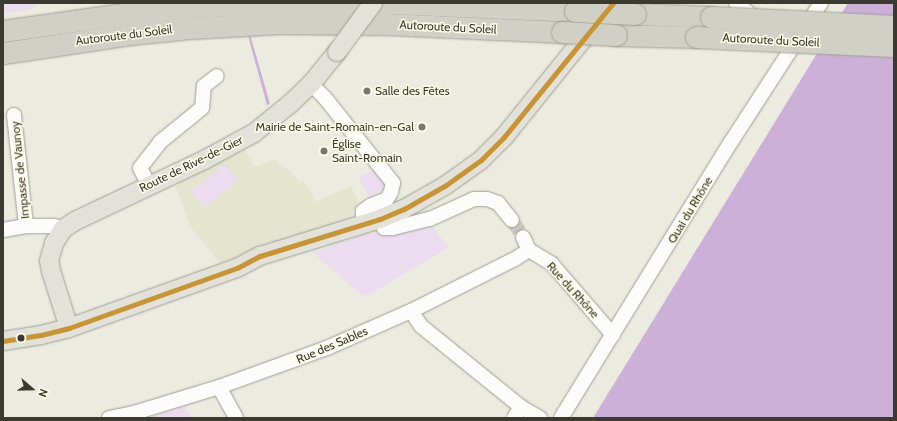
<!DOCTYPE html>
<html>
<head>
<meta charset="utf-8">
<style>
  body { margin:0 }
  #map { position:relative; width:897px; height:421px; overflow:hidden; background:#ebebdf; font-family:Cabin,sans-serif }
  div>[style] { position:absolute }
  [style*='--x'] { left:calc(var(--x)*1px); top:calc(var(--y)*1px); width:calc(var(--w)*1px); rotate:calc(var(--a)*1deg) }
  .built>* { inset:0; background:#e4e4cf }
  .green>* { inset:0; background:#ecdcf0; transform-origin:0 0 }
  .water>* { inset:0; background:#ccb0d8 }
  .minor-tunnel>* { height:14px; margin-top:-7px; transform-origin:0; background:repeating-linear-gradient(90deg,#c8c8bc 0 14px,transparent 0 21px) }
  .roads { filter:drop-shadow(0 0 1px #9e9f95) drop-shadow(0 0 1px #9e9f95) }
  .minor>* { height:14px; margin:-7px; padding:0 7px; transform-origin:7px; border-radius:7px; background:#fcfcfa }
  .major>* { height:18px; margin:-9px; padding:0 9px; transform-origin:9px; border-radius:9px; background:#e2e2db }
  .highway>* { height:21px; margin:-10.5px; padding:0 10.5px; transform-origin:10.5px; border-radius:10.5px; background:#d0d0c6 }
  .bridges { filter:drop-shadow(0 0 1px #a1a193) drop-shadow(0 0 1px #a1a193) }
  .major-bridge>* { height:18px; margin:-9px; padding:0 9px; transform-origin:9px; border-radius:9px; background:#e2e2db }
  .highway-bridge>* { height:21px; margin:-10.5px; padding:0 10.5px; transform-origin:10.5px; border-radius:10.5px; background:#d0d0c6 }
  .bus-1>* { height:5px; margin:-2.5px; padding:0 2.5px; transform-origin:2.5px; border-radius:2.5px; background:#c99432 }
  .dots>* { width:11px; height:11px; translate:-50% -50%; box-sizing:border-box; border:2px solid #fdfde7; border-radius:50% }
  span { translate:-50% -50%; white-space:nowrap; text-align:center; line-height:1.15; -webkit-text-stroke:3px #fdfde7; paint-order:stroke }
  .street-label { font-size:12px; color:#3a3a31 }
  .poi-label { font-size:12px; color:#3a3a31 }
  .left { translate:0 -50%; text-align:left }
  .right { translate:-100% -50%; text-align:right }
  .frame { position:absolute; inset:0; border:4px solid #3a3a31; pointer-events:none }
  .north { position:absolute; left:12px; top:369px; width:40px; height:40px; -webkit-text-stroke:3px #fdfde7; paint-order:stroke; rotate:110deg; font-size:11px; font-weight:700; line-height:16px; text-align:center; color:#3a3a31 }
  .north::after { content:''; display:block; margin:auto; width:14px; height:18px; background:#3a3a31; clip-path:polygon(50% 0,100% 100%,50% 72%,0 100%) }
</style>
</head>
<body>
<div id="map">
  <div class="built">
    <div style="clip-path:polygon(245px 148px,254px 167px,276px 159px,281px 166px,290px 171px,300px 182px,303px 180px,312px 193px,315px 202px,351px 186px,358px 201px,350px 219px,220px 263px,190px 226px,176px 186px,186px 180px,185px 176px)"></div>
  </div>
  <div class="green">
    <div style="clip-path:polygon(3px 3px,37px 3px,32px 9px,3px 14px)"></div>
    <div style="left:225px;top:164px;width:21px;height:43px;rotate:51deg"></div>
    <div style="clip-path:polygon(374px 170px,385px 182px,385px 189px,369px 196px,358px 177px)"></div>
    <div style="clip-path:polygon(430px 225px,449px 247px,370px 294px,363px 296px,313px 253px,367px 233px,391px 234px)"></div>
    <div style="clip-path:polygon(184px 406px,192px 418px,147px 418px)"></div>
  </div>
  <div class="water">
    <div style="clip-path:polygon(239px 3px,241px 3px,270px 104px,267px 105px)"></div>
    <div style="clip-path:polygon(848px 3px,894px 3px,894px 418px,593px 418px)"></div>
  </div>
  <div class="minor-tunnel">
    <div style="--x:512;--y:220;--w:20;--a:57"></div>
  </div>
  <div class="roads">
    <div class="minor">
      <div style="--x:736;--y:3;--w:18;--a:38"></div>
      <div style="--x:311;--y:84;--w:20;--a:45"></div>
      <div style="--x:325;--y:98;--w:109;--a:51.3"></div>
      <div style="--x:393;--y:183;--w:9;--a:103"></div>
      <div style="--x:391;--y:192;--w:8;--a:120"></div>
      <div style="--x:387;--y:199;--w:18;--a:158"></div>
      <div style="--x:370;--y:206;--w:9;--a:144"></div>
      <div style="--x:363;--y:211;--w:13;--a:90"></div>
      <div style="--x:14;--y:115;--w:112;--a:83.8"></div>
      <div style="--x:149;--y:185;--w:19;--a:-118"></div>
      <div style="--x:140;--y:168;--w:33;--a:-52"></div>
      <div style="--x:160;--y:142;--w:54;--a:-39"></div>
      <div style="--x:202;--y:108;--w:22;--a:-85"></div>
      <div style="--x:204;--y:86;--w:16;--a:-38"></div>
      <div style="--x:380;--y:219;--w:10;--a:66"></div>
      <div style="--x:384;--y:228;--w:9;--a:0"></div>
      <div style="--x:393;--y:228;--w:38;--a:-14"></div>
      <div style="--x:430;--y:219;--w:48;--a:-24.4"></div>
      <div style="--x:474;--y:199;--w:13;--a:0"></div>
      <div style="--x:487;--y:199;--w:12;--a:20"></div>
      <div style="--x:498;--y:203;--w:22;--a:51"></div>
      <div style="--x:3;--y:230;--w:23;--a:-10"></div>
      <div style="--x:26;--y:226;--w:28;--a:0"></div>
      <div style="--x:54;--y:226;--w:9;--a:18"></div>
      <div style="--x:529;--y:250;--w:26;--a:31"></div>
      <div style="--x:551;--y:263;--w:95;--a:49.3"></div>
      <div style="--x:411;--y:311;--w:18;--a:56"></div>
      <div style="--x:421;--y:326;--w:129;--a:39"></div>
      <div style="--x:521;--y:407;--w:22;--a:30"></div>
      <div style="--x:219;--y:387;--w:35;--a:61"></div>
      <div style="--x:109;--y:418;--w:25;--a:-11"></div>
      <div style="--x:134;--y:413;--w:89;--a:-17"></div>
      <div style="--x:219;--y:387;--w:115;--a:-19.9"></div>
      <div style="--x:327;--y:348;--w:92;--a:-23.8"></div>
      <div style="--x:411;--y:311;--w:116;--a:-26.6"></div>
      <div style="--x:515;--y:259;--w:17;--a:-33"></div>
      <div style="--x:529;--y:250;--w:14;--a:-115"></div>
      <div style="--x:514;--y:418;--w:13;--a:-58"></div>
      <div style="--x:561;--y:418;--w:324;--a:-58.4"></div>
      <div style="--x:731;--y:142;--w:166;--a:-57.1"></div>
    </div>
    <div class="major">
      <div style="--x:69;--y:328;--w:60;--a:-107.5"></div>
      <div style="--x:51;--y:271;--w:10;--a:-101"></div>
      <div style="--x:49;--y:261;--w:19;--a:-74"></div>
      <div style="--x:54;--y:243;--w:17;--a:-57"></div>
      <div style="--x:63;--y:229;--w:14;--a:-34"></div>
      <div style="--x:75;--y:221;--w:143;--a:-25.3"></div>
      <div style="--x:204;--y:160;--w:57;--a:-28.4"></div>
      <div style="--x:254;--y:133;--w:46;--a:-38.9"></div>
      <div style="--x:290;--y:104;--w:29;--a:-44"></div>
      <div style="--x:311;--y:84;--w:41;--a:-50.9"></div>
      <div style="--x:3;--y:341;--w:38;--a:-9"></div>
      <div style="--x:41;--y:335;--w:29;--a:-14"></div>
      <div style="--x:69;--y:328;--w:178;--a:-19.7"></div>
      <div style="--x:237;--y:268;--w:26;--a:-28"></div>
      <div style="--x:260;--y:256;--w:126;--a:-17.1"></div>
      <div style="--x:380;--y:219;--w:26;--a:-23"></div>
      <div style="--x:404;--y:209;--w:48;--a:-29.7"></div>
      <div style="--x:446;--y:185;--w:43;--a:-35.5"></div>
      <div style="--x:481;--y:160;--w:33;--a:-45"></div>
      <div style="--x:504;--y:137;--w:172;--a:-51.1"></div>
    </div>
    <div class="highway">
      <div style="--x:635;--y:14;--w:76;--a:2.3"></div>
      <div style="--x:3;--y:31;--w:122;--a:-8"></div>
      <div style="--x:124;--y:14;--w:66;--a:-6.1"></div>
      <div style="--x:190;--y:7;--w:89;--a:-2.6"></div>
      <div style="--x:279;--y:3;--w:112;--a:0"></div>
      <div style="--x:391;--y:3;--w:184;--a:2.5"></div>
      <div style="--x:616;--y:35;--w:80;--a:1.4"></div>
      <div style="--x:3;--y:53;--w:128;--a:-8.5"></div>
      <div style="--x:130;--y:34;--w:60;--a:-5.7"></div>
      <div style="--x:190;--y:28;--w:90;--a:-3.2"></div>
      <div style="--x:280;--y:23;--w:108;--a:0.5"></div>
      <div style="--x:388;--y:24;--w:174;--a:2.6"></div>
    </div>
  </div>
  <div class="bridges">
    <div class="major-bridge">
      <div style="--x:337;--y:52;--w:61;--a:-53.7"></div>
    </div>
    <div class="highway-bridge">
      <div style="--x:575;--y:11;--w:60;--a:2.9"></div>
      <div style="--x:711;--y:17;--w:183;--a:2.8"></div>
      <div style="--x:562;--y:32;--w:54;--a:3.2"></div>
      <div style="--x:696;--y:37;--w:198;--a:2.6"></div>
    </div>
  </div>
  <div class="bus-1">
    <div style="--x:3;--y:341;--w:38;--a:-9"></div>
    <div style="--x:41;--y:335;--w:29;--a:-14"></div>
    <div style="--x:69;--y:328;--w:178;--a:-19.7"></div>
    <div style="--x:237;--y:268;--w:26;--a:-28"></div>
    <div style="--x:260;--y:256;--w:126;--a:-17.1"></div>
    <div style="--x:380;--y:219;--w:26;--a:-23"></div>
    <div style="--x:404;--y:209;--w:48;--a:-29.7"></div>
    <div style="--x:446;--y:185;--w:43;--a:-35.5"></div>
    <div style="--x:481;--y:160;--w:33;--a:-45"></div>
    <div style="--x:504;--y:137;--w:173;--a:-50.9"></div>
  </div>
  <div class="dots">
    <div style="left:367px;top:91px;background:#78786e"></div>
    <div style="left:422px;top:127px;background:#78786e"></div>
    <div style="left:324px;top:151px;background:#78786e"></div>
    <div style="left:21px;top:338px;background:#3a3a31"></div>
  </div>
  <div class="street-label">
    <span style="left:448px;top:27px;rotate:3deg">Autoroute du Soleil</span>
    <span style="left:124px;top:35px;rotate:-7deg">Autoroute du Soleil</span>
    <span style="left:771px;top:40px;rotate:3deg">Autoroute du Soleil</span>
    <span style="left:191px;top:164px;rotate:-26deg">Route de Rive-de-Gier</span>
    <span style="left:20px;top:170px;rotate:-96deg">Impasse de Vaunoy</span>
    <span style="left:690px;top:210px;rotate:-59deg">Quai du Rhône</span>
    <span style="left:573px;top:290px;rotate:48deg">Rue du Rhône</span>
    <span style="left:332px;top:345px;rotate:-23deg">Rue des Sables</span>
  </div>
  <div class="poi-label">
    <span class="left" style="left:375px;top:91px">Salle des Fêtes</span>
    <span class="right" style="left:414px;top:127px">Mairie de Saint-Romain-en-Gal</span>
    <span class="left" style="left:332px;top:151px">Église<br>Saint-Romain</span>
  </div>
  <div class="frame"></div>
  <div class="north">N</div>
</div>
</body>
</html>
